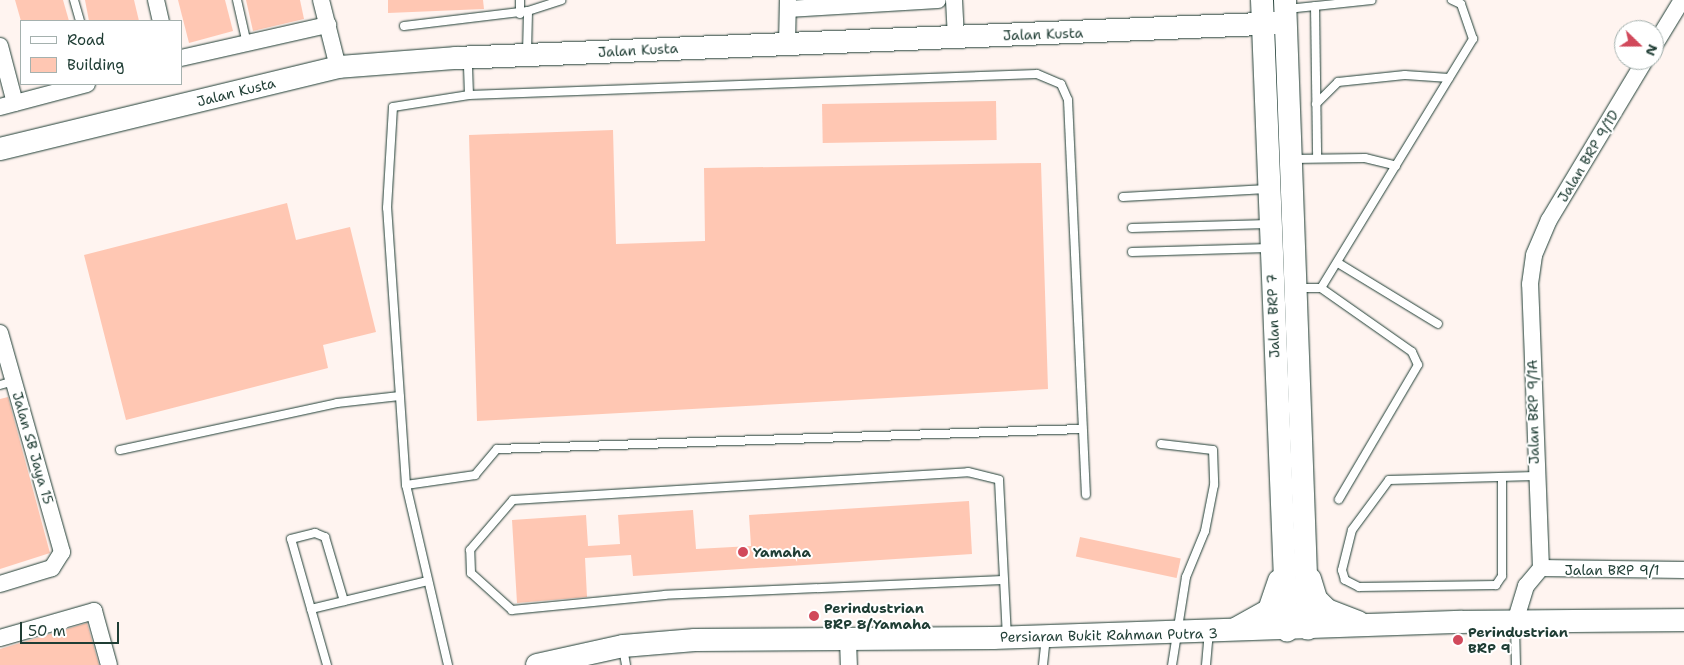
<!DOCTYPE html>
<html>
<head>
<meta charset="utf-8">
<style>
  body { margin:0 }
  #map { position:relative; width:1684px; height:665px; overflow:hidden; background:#fff4f0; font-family:"Shantell Sans",sans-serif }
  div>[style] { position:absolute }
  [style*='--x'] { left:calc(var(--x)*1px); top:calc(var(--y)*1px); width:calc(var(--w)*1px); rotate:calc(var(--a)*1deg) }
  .building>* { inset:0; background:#ffc7b3; transform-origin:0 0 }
  .roads { filter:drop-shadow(0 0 1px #1f3d34) drop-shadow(0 0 1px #1f3d34) }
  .lane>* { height:8px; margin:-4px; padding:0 4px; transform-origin:4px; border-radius:4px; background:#fff }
  .street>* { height:16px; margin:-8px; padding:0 8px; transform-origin:8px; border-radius:8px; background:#fff }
  .secondary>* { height:22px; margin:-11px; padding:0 11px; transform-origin:11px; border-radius:11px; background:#fff }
  .dots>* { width:14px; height:14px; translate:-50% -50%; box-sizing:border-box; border:2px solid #fff; border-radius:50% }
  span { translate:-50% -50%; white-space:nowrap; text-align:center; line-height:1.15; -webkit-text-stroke:4px #fff; paint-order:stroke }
  .street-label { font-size:14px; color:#1f3d34 }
  .poi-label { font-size:14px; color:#1f3d34; font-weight:700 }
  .left { translate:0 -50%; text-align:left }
  .legend { position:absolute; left:20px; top:20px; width:162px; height:65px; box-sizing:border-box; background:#fff; border:1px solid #a5b1ae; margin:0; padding:6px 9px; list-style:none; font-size:15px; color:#1f3d34 }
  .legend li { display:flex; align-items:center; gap:10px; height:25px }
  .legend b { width:25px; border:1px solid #a5b1ae }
  .north { position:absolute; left:1614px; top:20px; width:50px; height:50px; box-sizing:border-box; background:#fff; border:1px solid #a5b1ae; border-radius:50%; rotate:112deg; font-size:14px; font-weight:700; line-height:20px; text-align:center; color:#1f3d34 }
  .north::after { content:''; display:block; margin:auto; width:18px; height:22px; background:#d1495b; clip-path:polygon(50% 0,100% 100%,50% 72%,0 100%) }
  .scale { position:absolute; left:20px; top:622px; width:99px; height:22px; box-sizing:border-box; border:2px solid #1f3d34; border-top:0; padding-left:6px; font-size:15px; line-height:18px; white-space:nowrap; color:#1f3d34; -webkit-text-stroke:4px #fff; paint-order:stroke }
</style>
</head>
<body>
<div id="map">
  <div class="building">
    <div style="clip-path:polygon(15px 0,63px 0,69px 21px,21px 21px)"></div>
    <div style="clip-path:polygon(85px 0,134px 0,139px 21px,89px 21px)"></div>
    <div style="clip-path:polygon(178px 0,225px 0,233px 31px,189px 43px)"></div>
    <div style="clip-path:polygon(246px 0,300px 0,304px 19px,253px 31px)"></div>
    <div style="clip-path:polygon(388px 0,483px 0,484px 9px,388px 13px)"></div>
    <div style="left:996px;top:101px;width:39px;height:174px;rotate:89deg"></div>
    <div style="clip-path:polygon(613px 130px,616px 244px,705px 241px,704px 168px,1041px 163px,1048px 389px,477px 421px,469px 135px)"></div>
    <div style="clip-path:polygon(287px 203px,296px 240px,350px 227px,376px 332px,323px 345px,328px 368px,126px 420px,84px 255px)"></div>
    <div style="clip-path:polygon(8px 397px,50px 553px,0 569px,0 399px)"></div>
    <div style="clip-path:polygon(969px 501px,972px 554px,633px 576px,631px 555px,585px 558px,587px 597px,517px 603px,512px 520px,586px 515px,588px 546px,620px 544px,618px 515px,693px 510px,696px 549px,751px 546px,749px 515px)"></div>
    <div style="left:1080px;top:537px;width:103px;height:20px;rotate:12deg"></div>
    <div style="clip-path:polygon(87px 623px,99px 665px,0 665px,0 649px)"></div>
  </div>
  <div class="roads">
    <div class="lane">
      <div style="--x:74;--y:0;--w:22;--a:74"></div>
      <div style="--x:237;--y:0;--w:45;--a:77.2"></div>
      <div style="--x:520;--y:0;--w:14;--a:90"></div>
      <div style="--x:1315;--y:6;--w:152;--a:89.2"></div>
      <div style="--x:1287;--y:9;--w:85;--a:-6"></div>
      <div style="--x:404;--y:26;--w:125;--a:-6.9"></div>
      <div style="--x:527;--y:53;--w:42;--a:-88.6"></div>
      <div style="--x:528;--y:11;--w:35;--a:-18"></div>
      <div style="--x:469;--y:95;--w:568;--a:-2.12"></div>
      <div style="--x:1037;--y:74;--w:26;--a:23"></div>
      <div style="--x:1061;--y:84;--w:17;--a:66"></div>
      <div style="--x:1068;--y:100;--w:395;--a:87.4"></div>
      <div style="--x:1316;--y:104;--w:31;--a:-45"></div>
      <div style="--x:1338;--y:82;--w:67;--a:-6"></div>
      <div style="--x:1405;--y:75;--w:44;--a:3.9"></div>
      <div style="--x:1292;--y:159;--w:73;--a:-0.8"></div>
      <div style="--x:1365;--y:158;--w:32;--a:14"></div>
      <div style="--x:1123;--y:197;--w:144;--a:-3.2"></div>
      <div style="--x:1132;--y:228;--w:136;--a:-1.7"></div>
      <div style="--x:1132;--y:252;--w:137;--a:-1.7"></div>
      <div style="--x:1338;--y:263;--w:117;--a:31.4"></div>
      <div style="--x:1297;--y:288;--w:24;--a:0"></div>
      <div style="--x:1321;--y:288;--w:292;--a:-58.6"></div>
      <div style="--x:1473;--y:39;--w:37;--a:-109"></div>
      <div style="--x:1461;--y:4;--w:10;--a:-156"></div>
      <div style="--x:1321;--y:288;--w:111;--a:35.1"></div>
      <div style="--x:1412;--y:352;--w:14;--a:65"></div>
      <div style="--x:1418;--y:365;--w:156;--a:120.5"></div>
      <div style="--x:0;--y:385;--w:15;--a:-16"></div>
      <div style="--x:1161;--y:444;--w:52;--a:6.6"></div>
      <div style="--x:1213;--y:450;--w:35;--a:88"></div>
      <div style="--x:1214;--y:485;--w:47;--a:101.1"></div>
      <div style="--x:1205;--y:531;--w:50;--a:112.4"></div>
      <div style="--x:1186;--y:577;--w:89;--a:99"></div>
      <div style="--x:120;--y:450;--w:222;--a:-12.2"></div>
      <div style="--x:337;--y:403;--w:63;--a:-6.3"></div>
      <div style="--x:1502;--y:477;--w:99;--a:90"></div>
      <div style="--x:1502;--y:576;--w:11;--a:124"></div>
      <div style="--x:1496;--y:585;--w:137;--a:179.2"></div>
      <div style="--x:1359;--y:587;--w:16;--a:-153"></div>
      <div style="--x:1345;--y:580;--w:10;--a:-107"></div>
      <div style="--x:1342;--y:570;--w:41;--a:-76"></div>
      <div style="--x:1352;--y:530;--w:62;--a:-53.5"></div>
      <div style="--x:1389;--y:480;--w:146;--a:-1.6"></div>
      <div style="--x:406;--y:485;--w:70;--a:-8.2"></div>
      <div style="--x:475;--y:475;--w:34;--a:-50"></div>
      <div style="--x:497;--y:449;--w:583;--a:-1.96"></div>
      <div style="--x:1003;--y:580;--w:338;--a:177.5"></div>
      <div style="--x:665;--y:595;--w:154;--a:174.4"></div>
      <div style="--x:512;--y:610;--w:55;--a:-137.9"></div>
      <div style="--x:471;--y:573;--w:23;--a:-92"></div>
      <div style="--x:470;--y:550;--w:66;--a:-49.3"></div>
      <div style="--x:513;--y:500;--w:456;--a:-3.5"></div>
      <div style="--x:968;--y:472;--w:32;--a:14"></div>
      <div style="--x:999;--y:480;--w:156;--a:87.1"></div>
      <div style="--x:311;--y:609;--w:120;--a:-13.5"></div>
      <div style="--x:1515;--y:625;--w:40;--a:88.6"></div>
      <div style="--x:623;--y:648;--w:17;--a:80"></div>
      <div style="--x:327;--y:665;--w:131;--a:-105.9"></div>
      <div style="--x:291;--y:539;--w:25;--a:-14"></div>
      <div style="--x:315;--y:533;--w:11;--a:22"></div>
      <div style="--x:325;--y:537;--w:67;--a:73.5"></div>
      <div style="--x:448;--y:665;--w:185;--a:-103.1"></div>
      <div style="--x:406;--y:485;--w:278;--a:-93.9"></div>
      <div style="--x:387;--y:208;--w:101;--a:-86.6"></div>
      <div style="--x:393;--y:107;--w:77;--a:-9"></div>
      <div style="--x:469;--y:95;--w:37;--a:-92"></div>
      <div style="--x:1043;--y:665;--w:27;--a:-84"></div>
      <div style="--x:1206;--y:665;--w:33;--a:-85"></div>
    </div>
    <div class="street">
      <div style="--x:156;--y:0;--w:22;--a:77"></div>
      <div style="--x:321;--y:0;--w:69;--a:75.8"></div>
      <div style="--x:954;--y:0;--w:37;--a:87"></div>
      <div style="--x:788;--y:9;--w:150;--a:-3.4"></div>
      <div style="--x:787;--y:43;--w:43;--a:-88.7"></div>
      <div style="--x:0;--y:46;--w:59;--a:75.3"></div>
      <div style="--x:1654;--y:46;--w:54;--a:-58.7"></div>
      <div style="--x:181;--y:58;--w:151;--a:-12.7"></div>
      <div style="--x:0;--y:107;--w:90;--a:-14.8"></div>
      <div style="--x:0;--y:333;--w:228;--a:74.2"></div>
      <div style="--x:62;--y:552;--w:19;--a:122"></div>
      <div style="--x:52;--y:568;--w:54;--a:162.9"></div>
      <div style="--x:1541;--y:568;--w:284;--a:-92.2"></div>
      <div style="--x:1530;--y:284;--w:29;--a:-82"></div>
      <div style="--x:1534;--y:255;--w:38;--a:-67"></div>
      <div style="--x:1549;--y:220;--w:187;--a:-59"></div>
      <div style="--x:1541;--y:568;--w:143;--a:0.8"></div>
      <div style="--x:1515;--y:622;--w:38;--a:-73"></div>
      <div style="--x:1526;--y:586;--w:23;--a:-50"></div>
      <div style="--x:0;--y:638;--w:98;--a:-16"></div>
      <div style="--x:94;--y:611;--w:56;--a:74.5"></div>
      <div style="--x:848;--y:640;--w:25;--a:88"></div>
    </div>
    <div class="secondary">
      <div style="--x:1262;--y:0;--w:631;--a:87.73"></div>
      <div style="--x:1285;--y:0;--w:629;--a:87.91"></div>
      <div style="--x:0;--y:149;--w:348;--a:-13.6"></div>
      <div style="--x:338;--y:67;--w:118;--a:-4.4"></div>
      <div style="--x:456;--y:58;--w:830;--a:-2.42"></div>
      <div style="--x:1310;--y:579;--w:21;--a:73"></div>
      <div style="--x:1316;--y:599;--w:16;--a:45"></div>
      <div style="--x:1327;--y:610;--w:34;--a:21"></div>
      <div style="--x:1235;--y:629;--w:39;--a:-29"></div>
      <div style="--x:1269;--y:610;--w:31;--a:-71"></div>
      <div style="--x:537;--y:665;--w:88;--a:-12.5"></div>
      <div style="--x:623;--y:646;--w:72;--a:-4.8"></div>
      <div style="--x:695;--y:640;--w:298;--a:-0.4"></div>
      <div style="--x:993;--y:638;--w:469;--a:-2"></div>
      <div style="--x:1462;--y:622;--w:222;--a:-0.5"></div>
    </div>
  </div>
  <div class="dots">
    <div style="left:743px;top:552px;background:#d1495b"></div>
    <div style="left:814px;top:616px;background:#d1495b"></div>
    <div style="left:1458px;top:640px;background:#d1495b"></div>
  </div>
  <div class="street-label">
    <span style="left:1043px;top:34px;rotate:-2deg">Jalan Kusta</span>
    <span style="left:638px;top:50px;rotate:-3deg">Jalan Kusta</span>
    <span style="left:236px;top:92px;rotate:-14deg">Jalan Kusta</span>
    <span style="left:1588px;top:156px;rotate:-59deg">Jalan BRP 9/1D</span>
    <span style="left:1273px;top:316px;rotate:-92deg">Jalan BRP 7</span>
    <span style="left:1533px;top:412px;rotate:-91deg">Jalan BRP 9/1A</span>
    <span style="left:33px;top:448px;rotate:74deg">Jalan SB Jaya 15</span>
    <span style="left:1612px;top:570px">Jalan BRP 9/1</span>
    <span style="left:1109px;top:635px;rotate:-1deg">Persiaran Bukit Rahman Putra 3</span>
  </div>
  <div class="poi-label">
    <span class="left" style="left:753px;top:552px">Yamaha</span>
    <span class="left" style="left:824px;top:616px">Perindustrian<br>BRP 8/Yamaha</span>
    <span class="left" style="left:1468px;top:640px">Perindustrian<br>BRP 9</span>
  </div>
  <ul class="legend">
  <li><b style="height:6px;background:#fff"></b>Road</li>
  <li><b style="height:14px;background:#ffc7b3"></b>Building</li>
  </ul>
  <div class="north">N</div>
  <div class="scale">50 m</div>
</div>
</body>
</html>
